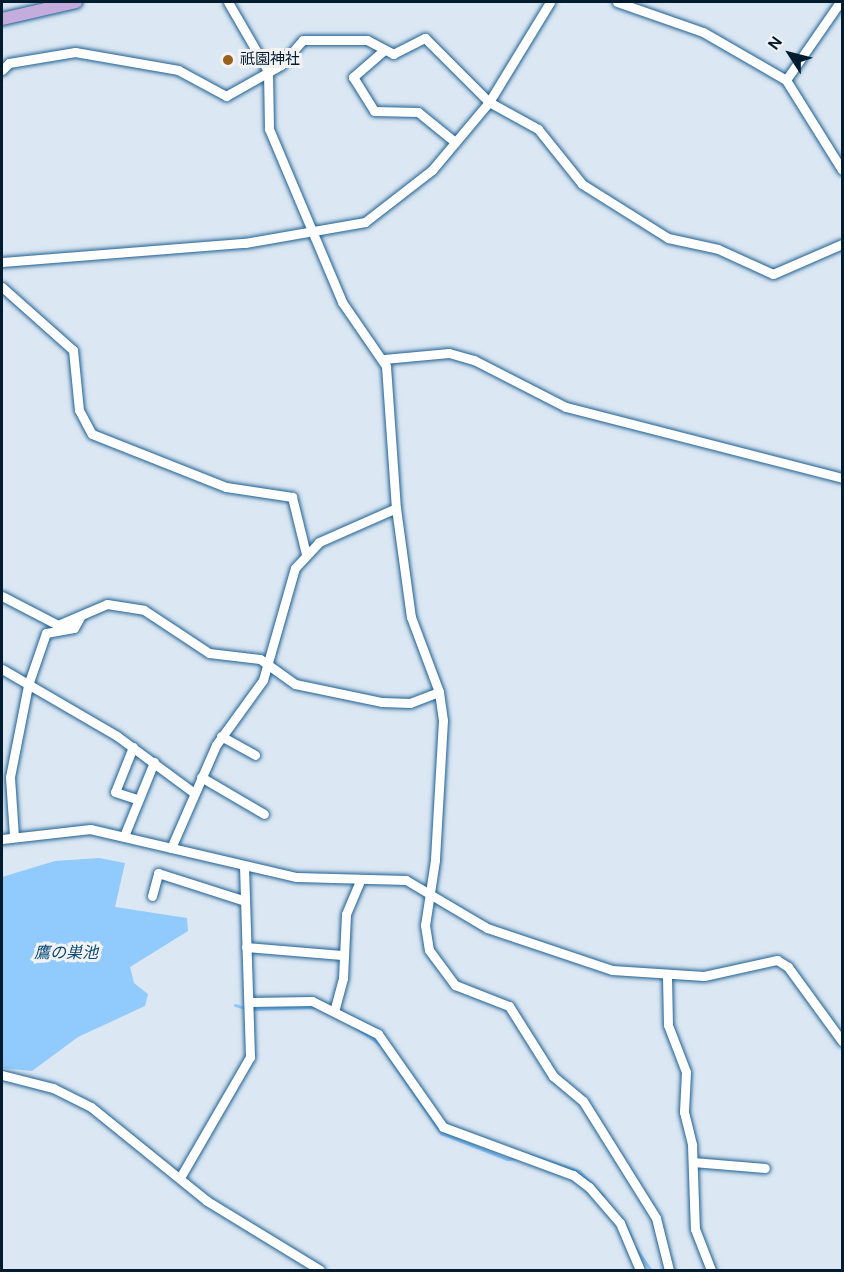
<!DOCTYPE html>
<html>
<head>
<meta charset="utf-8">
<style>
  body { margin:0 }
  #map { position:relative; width:844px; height:1272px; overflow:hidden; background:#dbe7f3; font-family:"DM Sans","Noto Sans JP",sans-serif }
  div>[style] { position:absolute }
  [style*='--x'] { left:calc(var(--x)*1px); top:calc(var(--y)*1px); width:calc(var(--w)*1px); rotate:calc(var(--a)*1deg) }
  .water>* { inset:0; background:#91cafc }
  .stream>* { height:3px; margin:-1.5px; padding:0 1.5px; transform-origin:1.5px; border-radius:1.5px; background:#91cafc }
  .roads { filter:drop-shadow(0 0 2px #1e6092) drop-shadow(0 0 2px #1e6092) }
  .minor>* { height:9px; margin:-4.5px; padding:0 4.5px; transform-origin:4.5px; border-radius:4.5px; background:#fff }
  .major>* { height:12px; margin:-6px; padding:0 6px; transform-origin:6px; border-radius:6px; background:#c4acdc }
  .dots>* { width:16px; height:16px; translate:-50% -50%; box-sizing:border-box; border:3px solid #f2f2f2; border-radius:50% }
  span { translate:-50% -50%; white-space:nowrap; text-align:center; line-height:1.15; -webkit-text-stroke:6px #f2f2f2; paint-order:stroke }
  .poi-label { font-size:15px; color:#011b2f }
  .left { translate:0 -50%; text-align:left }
  .water-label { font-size:16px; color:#084b79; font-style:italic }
  .frame { position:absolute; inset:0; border:3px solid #011b2f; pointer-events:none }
  .north { position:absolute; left:760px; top:24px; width:60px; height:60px; -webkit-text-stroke:4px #f2f2f2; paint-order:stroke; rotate:306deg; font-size:16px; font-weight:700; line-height:24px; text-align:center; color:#011b2f }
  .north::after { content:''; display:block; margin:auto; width:21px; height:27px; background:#011b2f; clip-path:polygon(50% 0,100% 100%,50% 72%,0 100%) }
</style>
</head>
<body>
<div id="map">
  <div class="water">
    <div style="clip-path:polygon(99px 858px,125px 863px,115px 907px,187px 918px,188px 931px,130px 967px,134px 983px,148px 994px,145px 1006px,78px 1037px,32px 1071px,2px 1068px,2px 877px,55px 861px)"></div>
  </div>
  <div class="stream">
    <div style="--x:235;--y:1005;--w:10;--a:17"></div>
    <div style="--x:252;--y:1009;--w:64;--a:-1.8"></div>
    <div style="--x:354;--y:1026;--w:33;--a:35"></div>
    <div style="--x:381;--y:1045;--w:107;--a:55.7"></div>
    <div style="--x:441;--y:1133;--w:71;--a:21.5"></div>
    <div style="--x:507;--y:1159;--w:11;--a:-5"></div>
    <div style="--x:530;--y:1155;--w:52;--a:18.1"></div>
    <div style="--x:579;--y:1171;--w:35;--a:46"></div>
    <div style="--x:624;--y:1222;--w:20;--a:66"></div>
    <div style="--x:634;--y:1246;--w:29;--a:55"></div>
  </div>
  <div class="roads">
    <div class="minor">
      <div style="--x:228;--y:2;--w:80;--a:59.9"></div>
      <div style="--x:268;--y:71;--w:58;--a:89"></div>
      <div style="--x:269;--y:129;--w:188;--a:67.1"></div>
      <div style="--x:342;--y:302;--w:78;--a:55.5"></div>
      <div style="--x:386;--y:366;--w:142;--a:86"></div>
      <div style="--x:396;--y:508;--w:110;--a:82.2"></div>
      <div style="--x:411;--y:617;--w:80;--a:69.5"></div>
      <div style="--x:439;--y:692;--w:28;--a:82"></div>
      <div style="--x:443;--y:720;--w:140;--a:93.3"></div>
      <div style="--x:435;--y:860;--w:66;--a:98.7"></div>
      <div style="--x:425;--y:925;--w:25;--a:81"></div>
      <div style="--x:429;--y:950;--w:44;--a:53.4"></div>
      <div style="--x:455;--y:985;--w:58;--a:21.3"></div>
      <div style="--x:509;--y:1006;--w:83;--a:57.8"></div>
      <div style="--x:553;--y:1076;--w:39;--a:40"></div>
      <div style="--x:583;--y:1101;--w:138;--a:58"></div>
      <div style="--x:656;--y:1218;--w:54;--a:76"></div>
      <div style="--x:617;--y:2;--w:91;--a:19.2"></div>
      <div style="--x:703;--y:32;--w:96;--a:30"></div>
      <div style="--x:786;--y:80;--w:106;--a:58.1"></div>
      <div style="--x:383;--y:51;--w:40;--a:139"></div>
      <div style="--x:353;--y:77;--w:40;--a:58"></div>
      <div style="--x:374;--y:111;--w:44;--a:1.3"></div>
      <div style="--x:418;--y:112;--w:48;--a:39"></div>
      <div style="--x:2;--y:70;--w:10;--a:-45"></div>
      <div style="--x:9;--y:63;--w:67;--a:-9.5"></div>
      <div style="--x:75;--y:52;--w:105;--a:9.9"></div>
      <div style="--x:178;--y:70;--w:55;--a:28.4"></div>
      <div style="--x:226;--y:96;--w:63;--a:-29.4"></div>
      <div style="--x:281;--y:65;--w:33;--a:-49"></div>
      <div style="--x:303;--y:40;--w:64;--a:0"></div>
      <div style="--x:367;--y:40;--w:30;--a:28"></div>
      <div style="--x:393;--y:54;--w:36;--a:-27"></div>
      <div style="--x:425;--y:38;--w:91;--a:45"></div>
      <div style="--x:489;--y:102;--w:56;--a:28.9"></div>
      <div style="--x:538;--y:129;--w:70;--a:51.3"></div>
      <div style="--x:582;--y:184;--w:102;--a:32.1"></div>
      <div style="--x:668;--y:238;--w:51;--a:12.4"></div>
      <div style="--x:718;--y:249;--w:60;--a:24.4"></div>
      <div style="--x:773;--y:274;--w:75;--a:-23.5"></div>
      <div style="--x:786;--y:80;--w:95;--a:-55.3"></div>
      <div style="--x:2;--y:262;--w:244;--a:-4.5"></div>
      <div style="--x:245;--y:243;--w:122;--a:-9.9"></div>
      <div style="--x:365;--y:222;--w:85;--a:-37.8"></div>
      <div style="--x:432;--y:170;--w:89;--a:-50"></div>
      <div style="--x:489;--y:102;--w:117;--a:-58.6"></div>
      <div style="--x:2;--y:287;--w:95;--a:41.6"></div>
      <div style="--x:73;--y:350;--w:60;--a:84.3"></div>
      <div style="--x:79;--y:410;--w:27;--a:62"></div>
      <div style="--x:92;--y:434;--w:144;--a:21.6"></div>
      <div style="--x:226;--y:487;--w:67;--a:8.6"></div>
      <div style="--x:292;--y:497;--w:59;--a:76.2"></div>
      <div style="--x:384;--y:359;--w:65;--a:-5.3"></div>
      <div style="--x:449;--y:353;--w:26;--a:16"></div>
      <div style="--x:474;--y:360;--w:103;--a:27.1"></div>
      <div style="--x:566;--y:407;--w:285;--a:14.4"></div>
      <div style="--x:2;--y:596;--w:63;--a:27.4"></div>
      <div style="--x:58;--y:625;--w:53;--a:-23.2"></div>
      <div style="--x:107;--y:604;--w:37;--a:9"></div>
      <div style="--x:144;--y:610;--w:78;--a:33.5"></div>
      <div style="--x:209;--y:653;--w:51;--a:6.7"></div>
      <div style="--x:260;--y:659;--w:43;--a:35.5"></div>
      <div style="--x:295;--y:684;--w:89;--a:11.7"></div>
      <div style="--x:382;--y:702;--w:28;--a:2"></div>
      <div style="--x:410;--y:703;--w:31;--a:-21"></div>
      <div style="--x:2;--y:669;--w:133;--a:30.2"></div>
      <div style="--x:117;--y:736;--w:94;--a:36.4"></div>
      <div style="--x:221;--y:736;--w:39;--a:29"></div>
      <div style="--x:133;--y:747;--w:48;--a:111.8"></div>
      <div style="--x:115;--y:792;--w:23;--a:18"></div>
      <div style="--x:201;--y:777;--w:73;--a:30.4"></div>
      <div style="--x:14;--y:836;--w:59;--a:-93.9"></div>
      <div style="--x:10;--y:777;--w:94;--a:-78.9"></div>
      <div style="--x:28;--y:685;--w:55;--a:-70.9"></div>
      <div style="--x:46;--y:633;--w:28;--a:-10"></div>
      <div style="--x:74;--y:628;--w:13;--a:-61"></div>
      <div style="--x:124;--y:836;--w:80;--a:-67.9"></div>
      <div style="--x:2;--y:839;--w:89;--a:-6.5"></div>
      <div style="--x:90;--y:829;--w:212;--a:13.1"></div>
      <div style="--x:297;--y:877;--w:109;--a:1.6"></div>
      <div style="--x:406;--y:880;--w:94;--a:30.7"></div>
      <div style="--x:487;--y:928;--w:132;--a:18.6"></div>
      <div style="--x:612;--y:970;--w:92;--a:3.7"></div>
      <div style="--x:704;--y:976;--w:75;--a:-12.4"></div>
      <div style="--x:777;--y:960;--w:13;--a:32"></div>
      <div style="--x:788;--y:967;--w:92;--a:53.9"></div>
      <div style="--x:171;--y:848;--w:112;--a:-66.4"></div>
      <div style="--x:216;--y:745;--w:80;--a:-54.1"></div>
      <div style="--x:263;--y:680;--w:116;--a:-74.1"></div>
      <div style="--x:295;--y:568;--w:35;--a:-47"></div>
      <div style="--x:319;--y:542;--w:84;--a:-23.8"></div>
      <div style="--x:152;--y:896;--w:24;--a:-75"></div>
      <div style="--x:158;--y:873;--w:88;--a:17.8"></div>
      <div style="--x:246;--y:947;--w:96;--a:4.8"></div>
      <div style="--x:667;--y:977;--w:48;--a:88.8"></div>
      <div style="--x:668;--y:1025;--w:50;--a:69"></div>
      <div style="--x:686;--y:1072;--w:40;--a:92.9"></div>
      <div style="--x:684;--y:1112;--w:34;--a:76"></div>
      <div style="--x:692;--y:1145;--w:84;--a:88"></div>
      <div style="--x:695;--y:1229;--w:44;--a:68.7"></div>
      <div style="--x:250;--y:1002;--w:62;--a:-0.9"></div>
      <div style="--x:312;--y:1001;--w:74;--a:26.6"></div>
      <div style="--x:378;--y:1034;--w:113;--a:55"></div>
      <div style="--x:443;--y:1127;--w:139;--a:20.3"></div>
      <div style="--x:573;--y:1175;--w:20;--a:37"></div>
      <div style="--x:589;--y:1187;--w:48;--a:49.3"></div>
      <div style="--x:620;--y:1223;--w:51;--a:66.9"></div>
      <div style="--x:335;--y:1008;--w:31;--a:-75"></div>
      <div style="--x:343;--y:978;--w:64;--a:-87.3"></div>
      <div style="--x:346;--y:914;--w:36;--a:-67"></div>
      <div style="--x:2;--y:1075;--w:53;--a:14.3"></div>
      <div style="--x:53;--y:1088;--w:42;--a:26.6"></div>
      <div style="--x:91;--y:1107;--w:149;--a:39"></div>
      <div style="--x:207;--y:1201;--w:132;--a:31.4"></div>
      <div style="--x:693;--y:1162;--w:72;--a:4.8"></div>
      <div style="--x:181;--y:1176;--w:138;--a:-59.9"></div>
      <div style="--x:250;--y:1057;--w:190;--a:-91.8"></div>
    </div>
    <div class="major">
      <div style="--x:2;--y:19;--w:76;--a:-12.9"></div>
    </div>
  </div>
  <div class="dots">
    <div style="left:228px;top:60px;background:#9a611e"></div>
  </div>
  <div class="poi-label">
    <span class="left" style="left:240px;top:60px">祇園神社</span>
  </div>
  <div class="water-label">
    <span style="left:66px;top:953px">鷹の巣池</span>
  </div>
  <div class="frame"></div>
  <div class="north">N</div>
</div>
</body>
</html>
